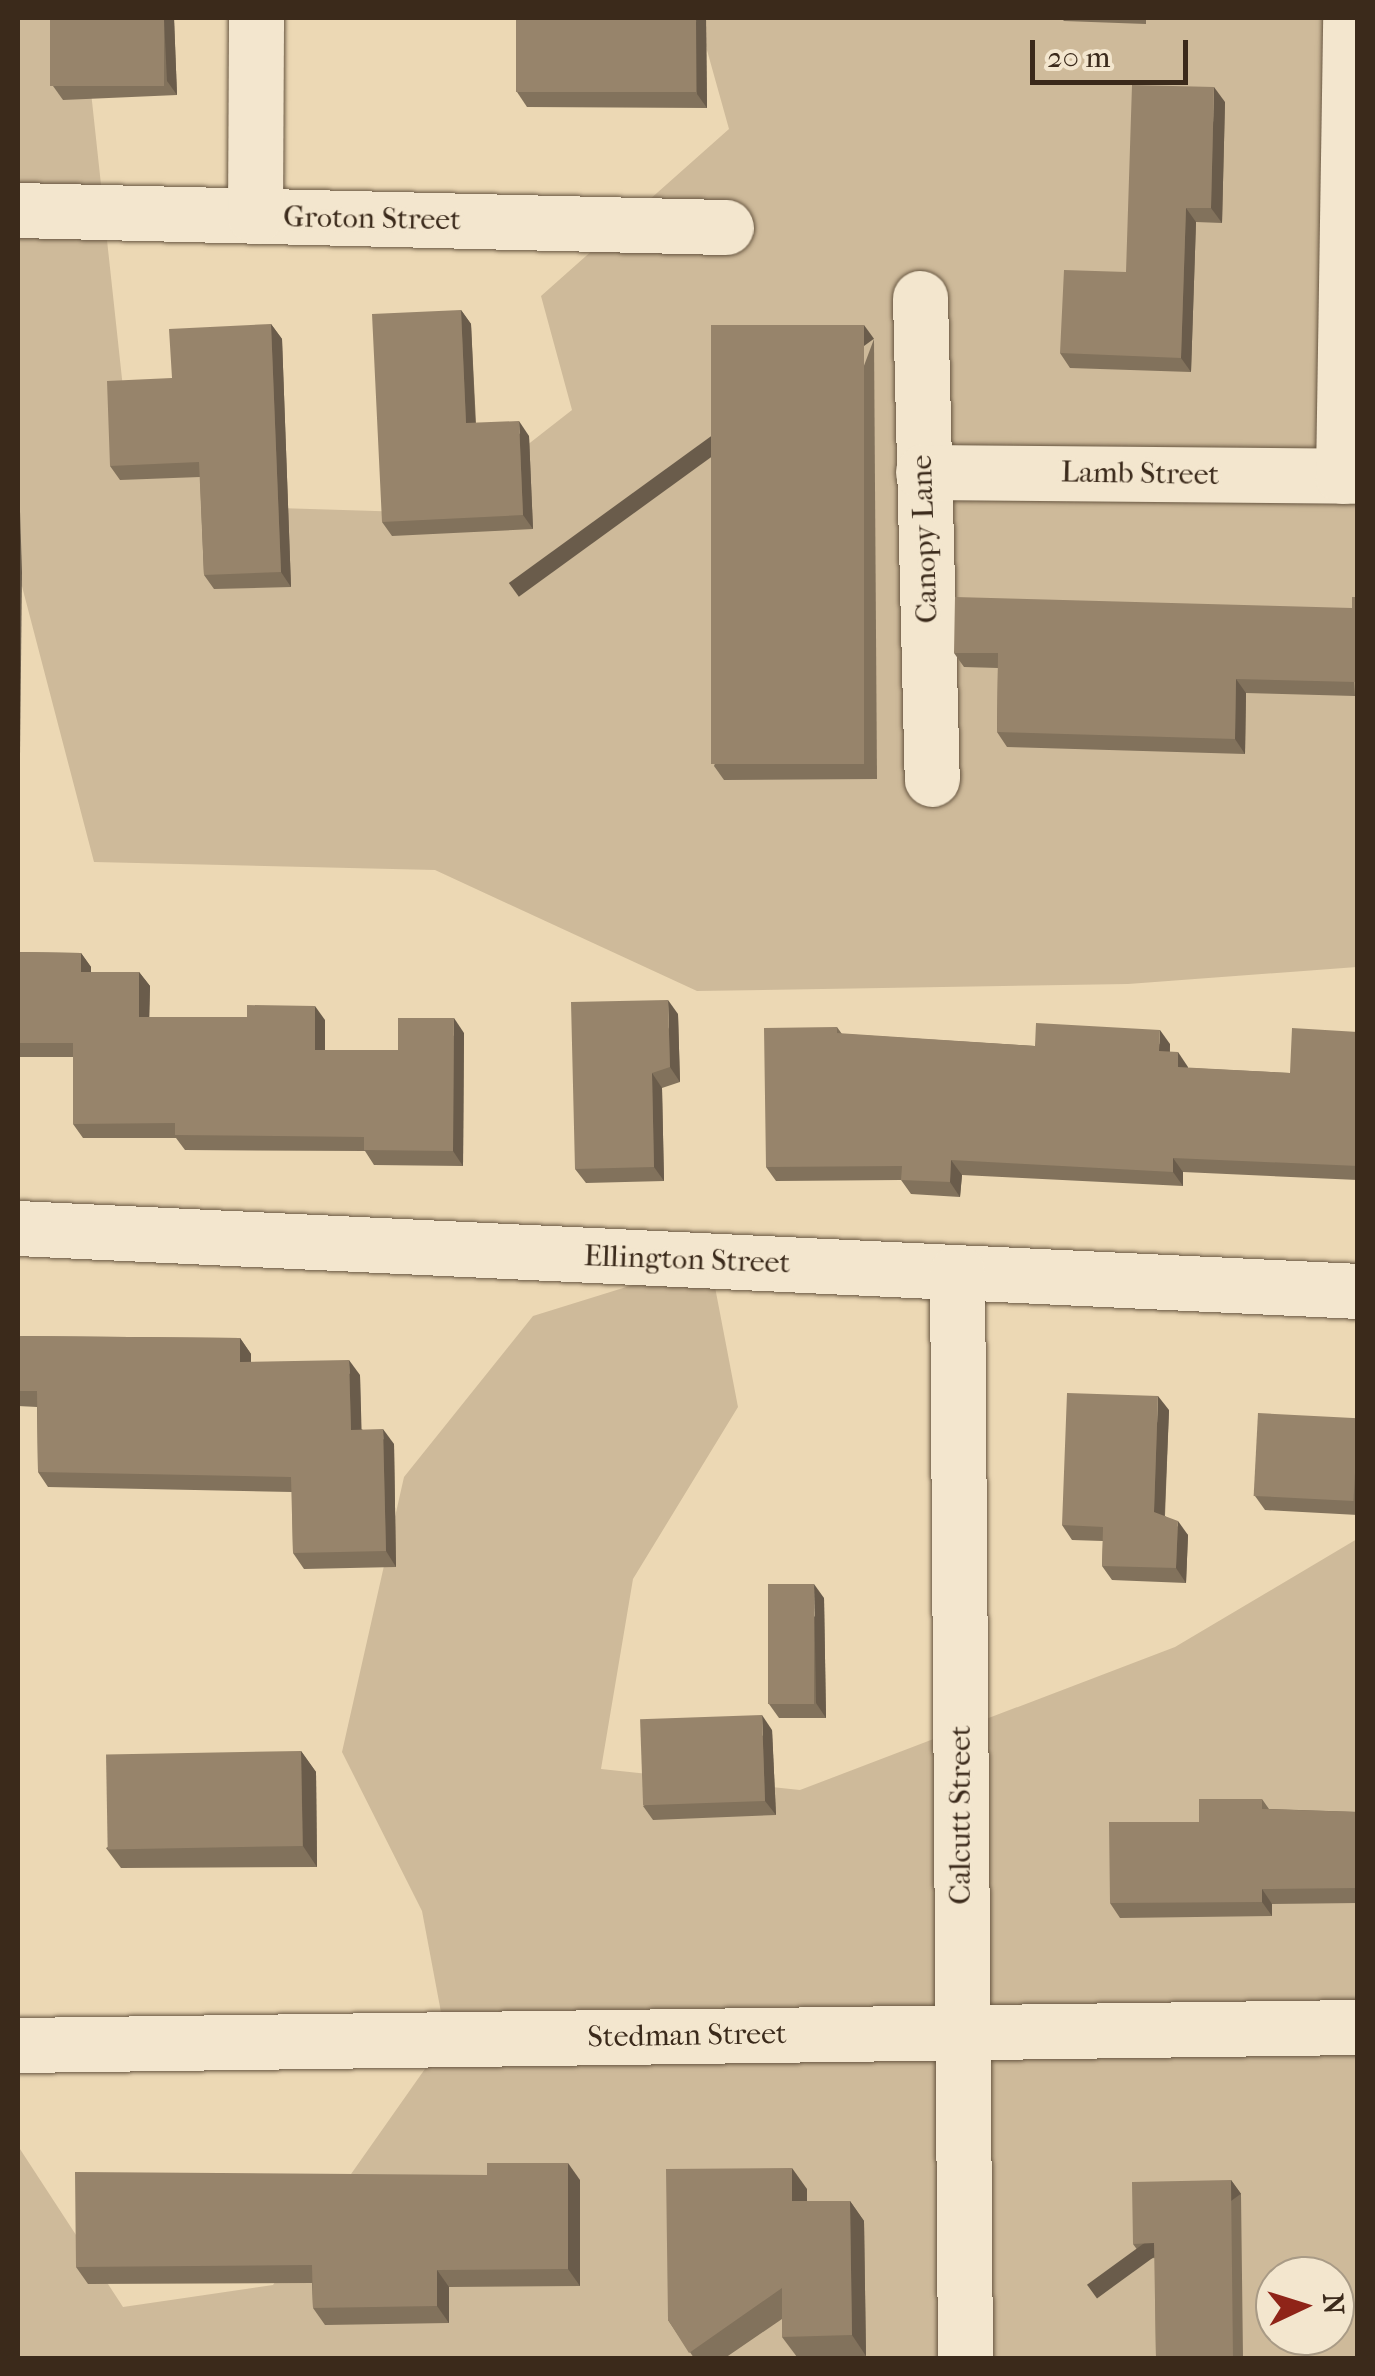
<!DOCTYPE html>
<html>
<head>
<meta charset="utf-8">
<style>
  body { margin:0 }
  #map { position:relative; width:1375px; height:2376px; overflow:hidden; background:#ecd8b4; font-family:"IM FELL French Canon",serif }
  div>[style] { position:absolute }
  [style*='--x'] { left:calc(var(--x)*1px); top:calc(var(--y)*1px); width:calc(var(--w)*1px); rotate:calc(var(--a)*1deg) }
  .green>* { inset:0; background:#ceba9a }
  .roads { filter:drop-shadow(0 0 2px #675641) drop-shadow(0 0 2px #675641) }
  .minor>* { height:55px; margin:-27.5px; padding:0 27.5px; transform-origin:27.5px; border-radius:27.5px; background:#f3e6ce }
  .wall>* { inset:0; background:#82725c }
  .shaded-wall>* { inset:0; background:#6a5c4b; transform-origin:0 0 }
  .building>* { inset:0; background:#97846b; transform-origin:0 0 }
  span { translate:-50% -50%; white-space:nowrap; text-align:center; line-height:1.15; -webkit-text-stroke:8px #f3e6ce; paint-order:stroke }
  .street-label { font-size:30px; color:#3b2a1b }
  .frame { position:absolute; inset:0; border:20px solid #3b2a1b; pointer-events:none }
  .north { position:absolute; left:1255px; top:2256px; width:100px; height:100px; box-sizing:border-box; background:#f3e6ce; border:2px solid #a99b86; border-radius:50%; rotate:86deg; font-size:28px; font-weight:700; line-height:40px; text-align:center; color:#3b2a1b }
  .north::after { content:''; display:block; margin:auto; width:35px; height:45px; background:#8f2418; clip-path:polygon(50% 0,100% 100%,50% 72%,0 100%) }
  .scale { position:absolute; left:1030px; top:40px; width:158px; height:45px; box-sizing:border-box; border:5px solid #3b2a1b; border-top:0; padding-left:12px; font-size:30px; line-height:35px; white-space:nowrap; color:#3b2a1b; -webkit-text-stroke:8px #f3e6ce; paint-order:stroke }
</style>
</head>
<body>
<div id="map">
  <div class="green">
    <div style="clip-path:polygon(18px 18px,83px 18px,123px 388px,278px 508px,440px 513px,572px 410px,541px 296px,729px 129px,698px 18px,1357px 18px,1357px 967px,1128px 984px,697px 991px,435px 870px,94px 862px,18px 571px)"></div>
    <div style="clip-path:polygon(evenodd,710px 1261px,738px 1407px,633px 1579px,601px 1769px,800px 1790px,1175px 1647px,1357px 1539px,1357px 2358px,18px 2358px,18px 2146px,123px 2307px,273px 2285px,446px 2039px,422px 1911px,342px 1752px,404px 1477px,533px 1316px,710px 1261px,1275px 2276px,1335px 2276px,1335px 2336px,1275px 2336px,1275px 2276px)"></div>
  </div>
  <div class="roads">
    <div class="minor">
      <div style="--x:18;--y:210;--w:708;--a:1.38"></div>
      <div style="--x:255;--y:216;--w:198;--a:-89.7"></div>
      <div style="--x:920;--y:298;--w:481;--a:88.6"></div>
      <div style="--x:923;--y:472;--w:435;--a:0.5"></div>
      <div style="--x:1343;--y:476;--w:457;--a:-89.1"></div>
      <div style="--x:18;--y:1228;--w:1341;--a:2.69"></div>
      <div style="--x:957;--y:1272;--w:1086;--a:89.58"></div>
      <div style="--x:18;--y:2045;--w:1340;--a:-0.77"></div>
    </div>
  </div>
  <div class="wall">
    <div style="clip-path:polygon(50px 18px,174px 18px,177px 95px,63px 100px,53px 86px)"></div>
    <div style="clip-path:polygon(706px 18px,707px 108px,527px 107px,517px 92px)"></div>
    <div style="clip-path:polygon(1061px 18px,1146px 18px,1146px 24px,1064px 21px)"></div>
    <div style="clip-path:polygon(1225px 102px,1222px 223px,1196px 222px,1191px 372px,1070px 368px,1060px 353px,1126px 272px)"></div>
    <div style="clip-path:polygon(461px 310px,471px 324px,476px 423px,529px 436px,533px 529px,392px 536px,382px 522px)"></div>
    <div style="clip-path:polygon(271px 324px,282px 339px,291px 587px,214px 589px,204px 575px,200px 477px,120px 480px,110px 466px,172px 378px)"></div>
    <div style="clip-path:polygon(874px 339px,877px 779px,724px 780px,714px 766px)"></div>
    <div style="clip-path:polygon(1352px 608px,1355px 696px,1246px 693px,1245px 754px,1007px 747px,997px 732px,998px 668px,964px 667px,954px 653px)"></div>
    <div style="clip-path:polygon(18px 952px,81px 953px,91px 967px,91px 972px,139px 972px,150px 986px,149px 1017px,325px 1020px,325px 1050px,398px 1050px,464px 1033px,463px 1166px,374px 1165px,365px 1151px,185px 1150px,176px 1138px,83px 1138px,73px 1124px,73px 1057px,18px 1057px)"></div>
    <div style="clip-path:polygon(678px 1014px,680px 1082px,662px 1088px,664px 1181px,586px 1183px,575px 1169px)"></div>
    <div style="clip-path:polygon(837px 1027px,842px 1034px,1035px 1046px,1170px 1044px,1170px 1052px,1188px 1068px,1290px 1073px,1358px 1032px,1358px 1180px,1183px 1172px,1183px 1186px,962px 1175px,960px 1197px,911px 1194px,901px 1180px,776px 1181px,766px 1167px)"></div>
    <div style="clip-path:polygon(18px 1336px,240px 1338px,251px 1354px,251px 1362px,360px 1375px,361px 1429px,394px 1444px,396px 1567px,304px 1569px,293px 1553px,292px 1492px,48px 1487px,38px 1472px,37px 1407px,18px 1406px)"></div>
    <div style="clip-path:polygon(1169px 1410px,1165px 1516px,1188px 1535px,1186px 1583px,1112px 1580px,1102px 1566px,1103px 1541px,1072px 1540px,1062px 1525px)"></div>
    <div style="clip-path:polygon(1358px 1419px,1358px 1515px,1265px 1510px,1255px 1496px)"></div>
    <div style="clip-path:polygon(824px 1598px,826px 1718px,779px 1718px,769px 1704px)"></div>
    <div style="clip-path:polygon(772px 1730px,776px 1815px,653px 1820px,643px 1806px)"></div>
    <div style="clip-path:polygon(301px 1751px,316px 1772px,317px 1867px,121px 1868px,106px 1848px)"></div>
    <div style="clip-path:polygon(1262px 1799px,1269px 1809px,1358px 1812px,1358px 1903px,1272px 1904px,1272px 1916px,1120px 1918px,1110px 1903px,1199px 1822px)"></div>
    <div style="clip-path:polygon(580px 2180px,580px 2286px,449px 2287px,449px 2323px,325px 2325px,313px 2308px,312px 2283px,88px 2284px,76px 2267px)"></div>
    <div style="clip-path:polygon(1231px 2180px,1241px 2194px,1243px 2358px,1156px 2358px,1155px 2258px,1144px 2259px,1133px 2244px)"></div>
    <div style="clip-path:polygon(807px 2189px,807px 2201px,850px 2201px,864px 2221px,866px 2356px,797px 2357px,782px 2337px,782px 2319px,725px 2358px,694px 2358px,668px 2320px)"></div>
  </div>
  <div class="shaded-wall">
    <div style="clip-path:polygon(164px 18px,174px 18px,177px 95px,167px 81px)"></div>
    <div style="clip-path:polygon(696px 18px,706px 18px,707px 108px,697px 94px)"></div>
    <div style="clip-path:polygon(1214px 87px,1225px 102px,1222px 223px,1211px 208px)"></div>
    <div style="clip-path:polygon(1186px 208px,1196px 222px,1191px 372px,1181px 358px)"></div>
    <div style="clip-path:polygon(461px 310px,471px 324px,476px 438px,466px 423px)"></div>
    <div style="clip-path:polygon(271px 324px,282px 339px,291px 587px,281px 572px)"></div>
    <div style="left:864px;top:325px;width:17px;height:439px;rotate:54deg"></div>
    <div style="clip-path:polygon(519px 421px,529px 436px,533px 529px,523px 515px)"></div>
    <div style="clip-path:polygon(18px 450px,22px 572px,18px 941px)"></div>
    <div style="clip-path:polygon(1236px 679px,1246px 693px,1245px 754px,1235px 739px)"></div>
    <div style="clip-path:polygon(81px 953px,91px 967px,91px 986px,81px 972px)"></div>
    <div style="clip-path:polygon(139px 972px,150px 986px,149px 1031px,139px 1017px)"></div>
    <div style="clip-path:polygon(668px 1000px,678px 1014px,680px 1082px,670px 1067px)"></div>
    <div style="clip-path:polygon(315px 1006px,325px 1020px,325px 1064px,315px 1050px)"></div>
    <div style="clip-path:polygon(454px 1018px,464px 1033px,463px 1166px,453px 1151px)"></div>
    <div style="clip-path:polygon(1160px 1030px,1170px 1044px,1169px 1066px,1159px 1051px)"></div>
    <div style="clip-path:polygon(1178px 1052px,1188px 1067px,1188px 1082px,1178px 1067px)"></div>
    <div style="clip-path:polygon(652px 1073px,662px 1088px,664px 1181px,654px 1167px)"></div>
    <div style="clip-path:polygon(1173px 1158px,1183px 1172px,1183px 1186px,1173px 1172px)"></div>
    <div style="clip-path:polygon(951px 1160px,962px 1175px,960px 1197px,950px 1182px)"></div>
    <div style="clip-path:polygon(240px 1338px,251px 1354px,251px 1378px,240px 1362px)"></div>
    <div style="clip-path:polygon(349px 1360px,360px 1375px,362px 1445px,351px 1430px)"></div>
    <div style="clip-path:polygon(1158px 1396px,1169px 1410px,1164px 1527px,1154px 1512px)"></div>
    <div style="clip-path:polygon(383px 1429px,394px 1444px,396px 1567px,386px 1551px)"></div>
    <div style="clip-path:polygon(1178px 1521px,1188px 1535px,1186px 1583px,1176px 1568px)"></div>
    <div style="clip-path:polygon(814px 1584px,824px 1598px,826px 1718px,816px 1703px)"></div>
    <div style="clip-path:polygon(762px 1715px,772px 1730px,776px 1815px,765px 1801px)"></div>
    <div style="clip-path:polygon(301px 1751px,316px 1772px,317px 1867px,303px 1846px)"></div>
    <div style="clip-path:polygon(1262px 1889px,1272px 1904px,1272px 1916px,1262px 1902px)"></div>
    <div style="clip-path:polygon(568px 2163px,580px 2180px,580px 2286px,568px 2269px)"></div>
    <div style="clip-path:polygon(792px 2168px,807px 2189px,807px 2222px,792px 2201px)"></div>
    <div style="left:1231px;top:2180px;width:17px;height:178px;rotate:54deg"></div>
    <div style="clip-path:polygon(850px 2201px,864px 2221px,866px 2356px,852px 2335px)"></div>
    <div style="clip-path:polygon(437px 2270px,449px 2287px,449px 2323px,437px 2306px)"></div>
  </div>
  <div class="building">
    <div style="left:50px;top:18px;width:114px;height:68px"></div>
    <div style="left:516px;top:18px;width:180px;height:74px"></div>
    <div style="clip-path:polygon(1132px 85px,1214px 87px,1211px 208px,1186px 208px,1181px 358px,1060px 353px,1064px 270px,1126px 272px)"></div>
    <div style="clip-path:polygon(461px 310px,466px 423px,519px 421px,523px 515px,382px 522px,372px 314px)"></div>
    <div style="clip-path:polygon(271px 324px,281px 572px,204px 575px,199px 462px,110px 466px,107px 381px,172px 378px,169px 329px)"></div>
    <div style="left:864px;top:325px;width:439px;height:153px;rotate:90deg"></div>
    <div style="clip-path:polygon(955px 597px,1352px 608px,1352px 597px,1358px 597px,1358px 748px,1355px 682px,1236px 679px,1235px 739px,997px 732px,998px 653px,954px 653px)"></div>
    <div style="clip-path:polygon(18px 952px,81px 953px,81px 972px,139px 972px,139px 1017px,247px 1017px,247px 1005px,315px 1006px,315px 1050px,398px 1050px,398px 1018px,454px 1018px,453px 1151px,364px 1150px,364px 1137px,175px 1135px,175px 1123px,73px 1124px,73px 1043px,18px 1043px)"></div>
    <div style="clip-path:polygon(668px 1000px,670px 1067px,652px 1073px,654px 1167px,575px 1169px,571px 1002px)"></div>
    <div style="clip-path:polygon(1036px 1023px,1160px 1030px,1159px 1051px,1178px 1052px,1178px 1067px,1290px 1073px,1292px 1028px,1358px 1032px,1358px 1166px,1173px 1158px,1173px 1172px,951px 1160px,950px 1182px,901px 1180px,902px 1166px,766px 1167px,764px 1028px,837px 1027px,837px 1033px,1035px 1046px)"></div>
    <div style="clip-path:polygon(18px 1336px,240px 1338px,240px 1362px,349px 1360px,351px 1430px,383px 1429px,386px 1551px,293px 1553px,291px 1477px,38px 1472px,37px 1391px,18px 1391px)"></div>
    <div style="clip-path:polygon(1067px 1393px,1158px 1396px,1154px 1512px,1178px 1521px,1176px 1568px,1102px 1566px,1103px 1527px,1062px 1525px)"></div>
    <div style="left:1258px;top:1413px;width:100px;height:83px;rotate:3deg"></div>
    <div style="left:768px;top:1584px;width:46px;height:120px"></div>
    <div style="left:762px;top:1715px;width:86px;height:122px;rotate:88deg"></div>
    <div style="left:301px;top:1751px;width:95px;height:195px;rotate:89deg"></div>
    <div style="clip-path:polygon(1199px 1799px,1262px 1799px,1262px 1809px,1358px 1812px,1358px 1888px,1262px 1889px,1262px 1902px,1110px 1903px,1109px 1822px,1199px 1822px)"></div>
    <div style="clip-path:polygon(487px 2163px,568px 2163px,568px 2269px,437px 2270px,437px 2306px,313px 2308px,312px 2265px,76px 2267px,75px 2172px,487px 2175px)"></div>
    <div style="clip-path:polygon(792px 2168px,792px 2201px,850px 2201px,852px 2335px,782px 2337px,782px 2288px,689px 2353px,668px 2320px,666px 2169px)"></div>
    <div style="clip-path:polygon(1231px 2180px,1233px 2358px,1156px 2358px,1154px 2243px,1133px 2244px,1132px 2182px)"></div>
  </div>
  <div class="street-label">
    <span style="left:372px;top:219px;rotate:1deg">Groton Street</span>
    <span style="left:1140px;top:474px;rotate:1deg">Lamb Street</span>
    <span style="left:925px;top:539px;rotate:-92deg">Canopy Lane</span>
    <span style="left:687px;top:1260px;rotate:2deg">Ellington Street</span>
    <span style="left:961px;top:1815px;rotate:-90deg">Calcutt Street</span>
    <span style="left:687px;top:2036px;rotate:-1deg">Stedman Street</span>
  </div>
  <div class="frame"></div>
  <div class="north">N</div>
  <div class="scale">20 m</div>
</div>
</body>
</html>
